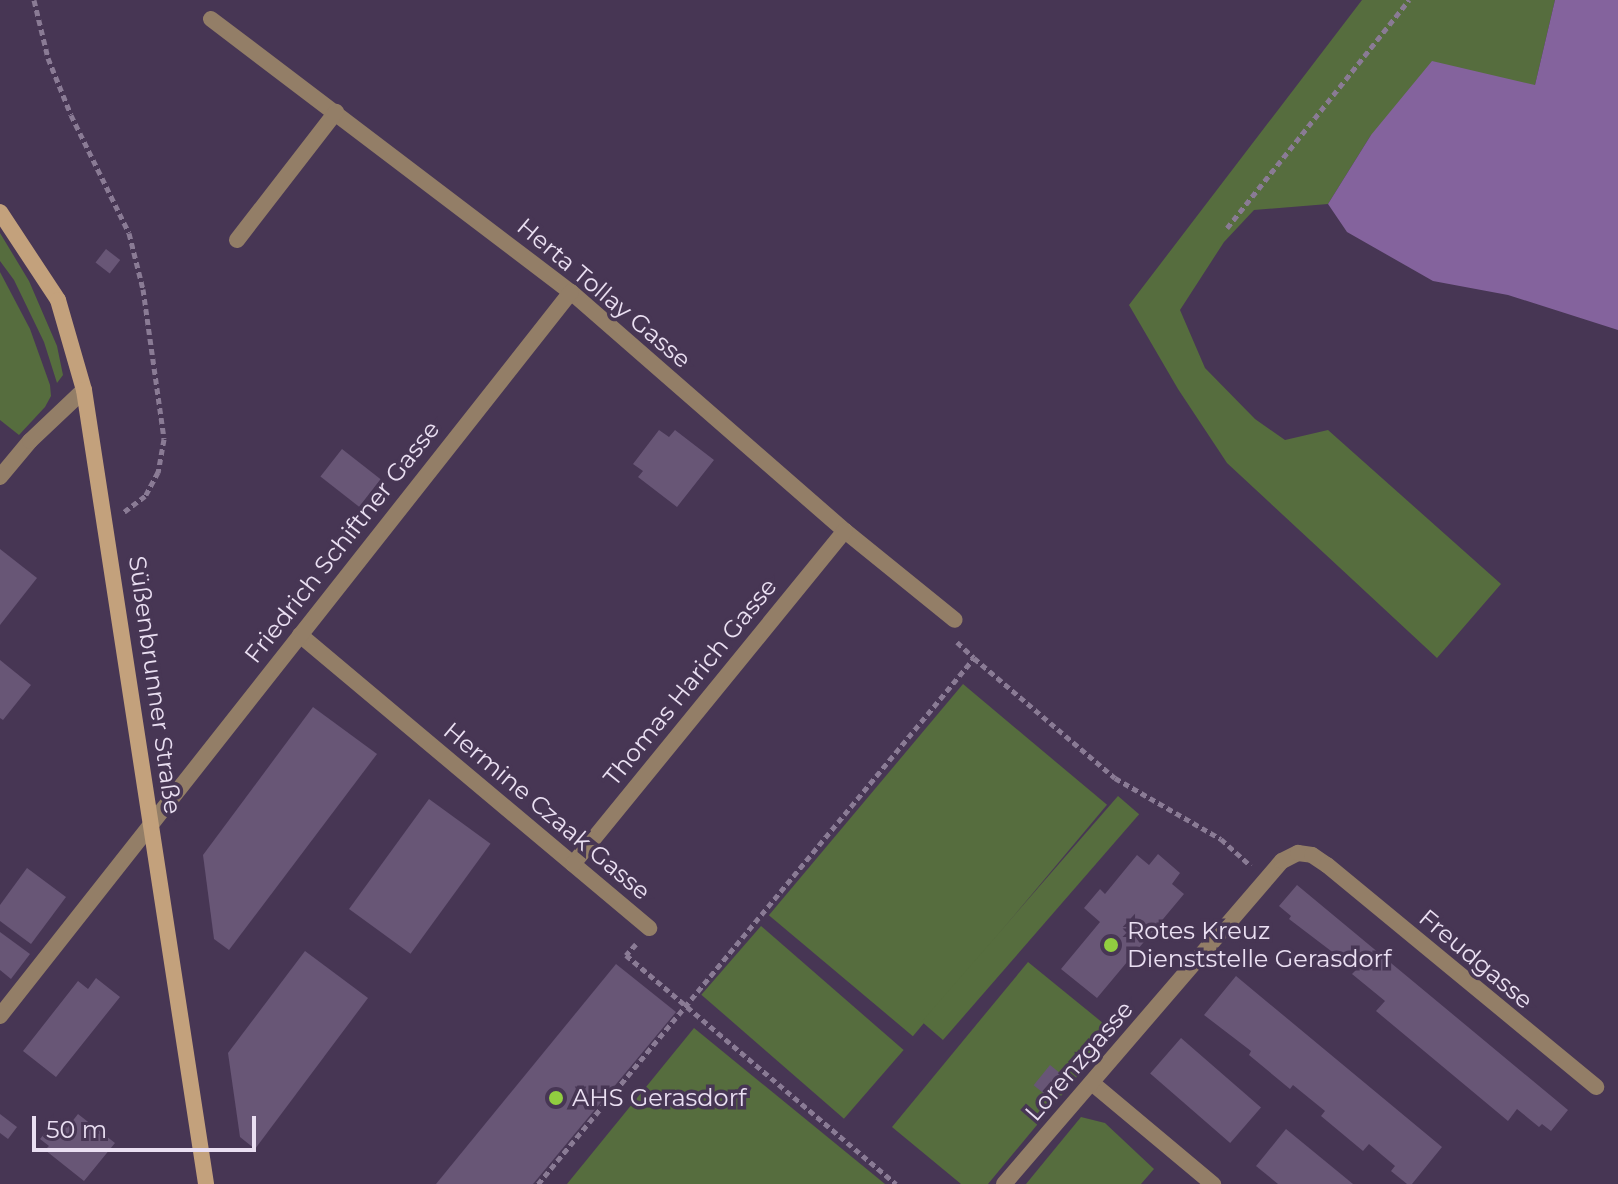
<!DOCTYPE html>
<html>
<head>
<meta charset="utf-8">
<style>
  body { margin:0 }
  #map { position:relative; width:1618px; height:1184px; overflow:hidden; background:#473654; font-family:Montserrat,sans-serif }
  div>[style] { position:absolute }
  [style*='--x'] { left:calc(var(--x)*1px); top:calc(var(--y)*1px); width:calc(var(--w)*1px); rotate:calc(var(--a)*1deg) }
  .green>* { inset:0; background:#566d3e; transform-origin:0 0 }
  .water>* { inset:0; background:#84639d }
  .building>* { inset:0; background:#685676; transform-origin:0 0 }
  .path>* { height:5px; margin-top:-2.5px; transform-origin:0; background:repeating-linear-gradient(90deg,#8a7b95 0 6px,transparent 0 10px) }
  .street>* { height:16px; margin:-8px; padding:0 8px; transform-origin:8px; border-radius:8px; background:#937e67 }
  .secondary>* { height:16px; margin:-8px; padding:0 8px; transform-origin:8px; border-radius:8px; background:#c3a17c }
  .dots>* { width:22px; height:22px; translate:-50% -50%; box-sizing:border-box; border:4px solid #473654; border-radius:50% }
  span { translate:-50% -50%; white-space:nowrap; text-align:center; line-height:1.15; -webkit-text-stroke:7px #473654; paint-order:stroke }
  .street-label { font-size:24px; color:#eadff2 }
  .poi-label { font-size:24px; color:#eadff2 }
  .left { translate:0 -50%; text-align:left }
  .scale { position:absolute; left:32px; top:1116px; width:224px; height:36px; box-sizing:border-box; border:4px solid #eadff2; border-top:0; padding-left:10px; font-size:24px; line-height:28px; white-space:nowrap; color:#eadff2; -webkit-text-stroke:6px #473654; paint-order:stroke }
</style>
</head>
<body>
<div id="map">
  <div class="green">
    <div style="clip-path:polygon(1362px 0,1555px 0,1535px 85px,1371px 135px,1328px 204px,1254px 210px,1224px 242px,1180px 310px,1205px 368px,1255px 419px,1285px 440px,1328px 430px,1501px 584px,1437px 658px,1227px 463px,1178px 389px,1129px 305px)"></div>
    <div style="clip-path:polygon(0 233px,29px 281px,57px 346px,63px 375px,57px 383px,44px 342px,14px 280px,0 261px)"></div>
    <div style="clip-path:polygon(0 272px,30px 329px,50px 385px,51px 396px,45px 407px,19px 435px,0 420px)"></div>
    <div style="left:963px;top:684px;width:188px;height:302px;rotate:40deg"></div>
    <div style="left:1118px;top:796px;width:28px;height:299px;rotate:41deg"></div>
    <div style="left:761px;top:926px;width:189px;height:91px;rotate:41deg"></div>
    <div style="clip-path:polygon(1028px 962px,1114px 1032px,988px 1184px,961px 1184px,892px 1127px)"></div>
    <div style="clip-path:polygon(694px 1028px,885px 1184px,567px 1184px)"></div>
    <div style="clip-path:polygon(1081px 1117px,1105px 1123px,1154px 1169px,1141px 1184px,1026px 1184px)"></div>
  </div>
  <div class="water">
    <div style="clip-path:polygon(1555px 0,1618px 0,1618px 330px,1508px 295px,1433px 281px,1347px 232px,1328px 204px,1371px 135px,1432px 61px,1535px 85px)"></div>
  </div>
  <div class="building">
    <div style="left:106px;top:249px;width:18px;height:17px;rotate:38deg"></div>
    <div style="clip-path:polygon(659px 430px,669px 437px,675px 430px,714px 460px,677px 507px,638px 477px,643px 471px,633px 464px)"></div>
    <div style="left:342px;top:449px;width:49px;height:35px;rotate:38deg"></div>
    <div style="clip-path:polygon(0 549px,37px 578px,0 625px)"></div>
    <div style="clip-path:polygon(0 660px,31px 685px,3px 720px,0 718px)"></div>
    <div style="clip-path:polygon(313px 707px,377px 754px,229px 950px,214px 939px,203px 855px)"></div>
    <div style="left:429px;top:799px;width:76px;height:136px;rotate:36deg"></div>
    <div style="clip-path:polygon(1158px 854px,1180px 873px,1172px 884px,1184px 894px,1097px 998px,1061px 969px,1100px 922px,1084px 908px,1100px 889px,1105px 894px,1137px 855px,1149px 865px)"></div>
    <div style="clip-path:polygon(27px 868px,66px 897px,31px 944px,0 921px,0 905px)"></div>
    <div style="clip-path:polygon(1297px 885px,1568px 1110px,1551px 1131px,1542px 1124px,1539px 1127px,1517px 1109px,1508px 1121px,1376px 1011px,1385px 1001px,1352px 974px,1356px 970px,1289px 919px,1291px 916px,1279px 906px)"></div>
    <div style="clip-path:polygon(0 932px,30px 954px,11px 979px,0 970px)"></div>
    <div style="clip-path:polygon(305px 951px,368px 998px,255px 1149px,240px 1137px,228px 1053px)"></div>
    <div style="clip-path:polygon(616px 964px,676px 1012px,533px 1184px,436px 1184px)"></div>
    <div style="clip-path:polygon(1236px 976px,1442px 1147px,1412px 1184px,1407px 1184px,1391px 1171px,1395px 1166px,1369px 1144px,1363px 1151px,1321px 1116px,1325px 1111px,1293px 1085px,1290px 1089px,1249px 1055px,1251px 1051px,1204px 1015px)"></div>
    <div style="clip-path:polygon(96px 978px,120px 997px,56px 1077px,23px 1051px,78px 981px,88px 989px)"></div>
    <div style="left:1181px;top:1038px;width:106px;height:47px;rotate:41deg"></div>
    <div style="left:1050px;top:1065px;width:21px;height:26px;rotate:39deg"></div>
    <div style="clip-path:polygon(0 1114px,17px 1127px,8px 1139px,0 1133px)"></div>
    <div style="clip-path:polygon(78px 1114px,115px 1143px,84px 1181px,45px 1150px,49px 1146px,40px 1139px,56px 1120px,67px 1128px)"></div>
    <div style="clip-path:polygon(1286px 1129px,1353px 1184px,1278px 1184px,1256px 1166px)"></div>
  </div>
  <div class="path">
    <div style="--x:34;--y:0;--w:60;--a:76.4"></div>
    <div style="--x:48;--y:58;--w:61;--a:68"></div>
    <div style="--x:71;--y:115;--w:131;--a:63.8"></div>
    <div style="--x:129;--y:233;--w:58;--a:76"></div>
    <div style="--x:143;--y:289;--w:151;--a:82"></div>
    <div style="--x:164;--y:439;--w:34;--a:100"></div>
    <div style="--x:158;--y:472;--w:27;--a:118"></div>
    <div style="--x:145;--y:496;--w:26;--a:143"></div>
    <div style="--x:1227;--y:228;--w:292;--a:-51.4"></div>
    <div style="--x:957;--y:642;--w:23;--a:43"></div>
    <div style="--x:636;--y:944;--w:15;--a:132"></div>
    <div style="--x:626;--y:955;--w:354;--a:40.3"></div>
    <div style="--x:538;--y:1184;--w:683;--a:-50.34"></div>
    <div style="--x:974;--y:658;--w:185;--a:40.4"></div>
    <div style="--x:1115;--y:778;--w:122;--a:29.9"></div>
    <div style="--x:1221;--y:839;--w:40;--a:42"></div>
  </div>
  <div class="street">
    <div style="--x:211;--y:19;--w:452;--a:37.2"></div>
    <div style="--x:571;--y:292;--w:364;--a:41.1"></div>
    <div style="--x:845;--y:531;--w:141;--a:39"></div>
    <div style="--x:237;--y:240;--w:162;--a:-52.3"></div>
    <div style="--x:0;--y:477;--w:47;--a:-50.2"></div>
    <div style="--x:30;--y:441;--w:74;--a:-43.4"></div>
    <div style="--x:300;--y:635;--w:456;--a:40"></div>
    <div style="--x:573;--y:864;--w:430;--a:-50.8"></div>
    <div style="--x:0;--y:1016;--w:922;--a:-51.74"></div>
    <div style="--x:1092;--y:1083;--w:158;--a:39.9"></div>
    <div style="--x:1004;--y:1184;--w:426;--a:-49.3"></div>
    <div style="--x:1282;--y:861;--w:18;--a:-27"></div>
    <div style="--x:1298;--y:853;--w:14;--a:8"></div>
    <div style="--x:1312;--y:855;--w:18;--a:34"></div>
    <div style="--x:1327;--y:865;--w:349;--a:39.5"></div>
  </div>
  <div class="secondary">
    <div style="--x:0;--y:212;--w:105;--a:56.6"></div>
    <div style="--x:58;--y:300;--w:94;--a:73.9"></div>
    <div style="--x:84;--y:390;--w:803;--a:81.26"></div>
  </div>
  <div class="dots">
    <div style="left:1111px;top:945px;background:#91cd40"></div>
    <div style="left:556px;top:1098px;background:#91cd40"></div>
  </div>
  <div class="street-label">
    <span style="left:604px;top:293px;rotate:40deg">Herta Tollay Gasse</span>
    <span style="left:342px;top:542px;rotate:-52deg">Friedrich Schiftner Gasse</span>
    <span style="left:690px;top:682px;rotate:-51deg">Thomas Harich Gasse</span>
    <span style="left:155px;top:685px;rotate:82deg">Süßenbrunner Straße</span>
    <span style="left:547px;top:811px;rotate:40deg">Hermine Czaak Gasse</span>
    <span style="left:1476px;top:959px;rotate:40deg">Freudgasse</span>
    <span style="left:1079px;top:1061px;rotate:-49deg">Lorenzgasse</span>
  </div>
  <div class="poi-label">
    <span class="left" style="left:1127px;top:945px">Rotes Kreuz<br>Dienststelle Gerasdorf</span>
    <span class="left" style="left:572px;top:1098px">AHS Gerasdorf</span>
  </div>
  <div class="scale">50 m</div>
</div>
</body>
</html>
